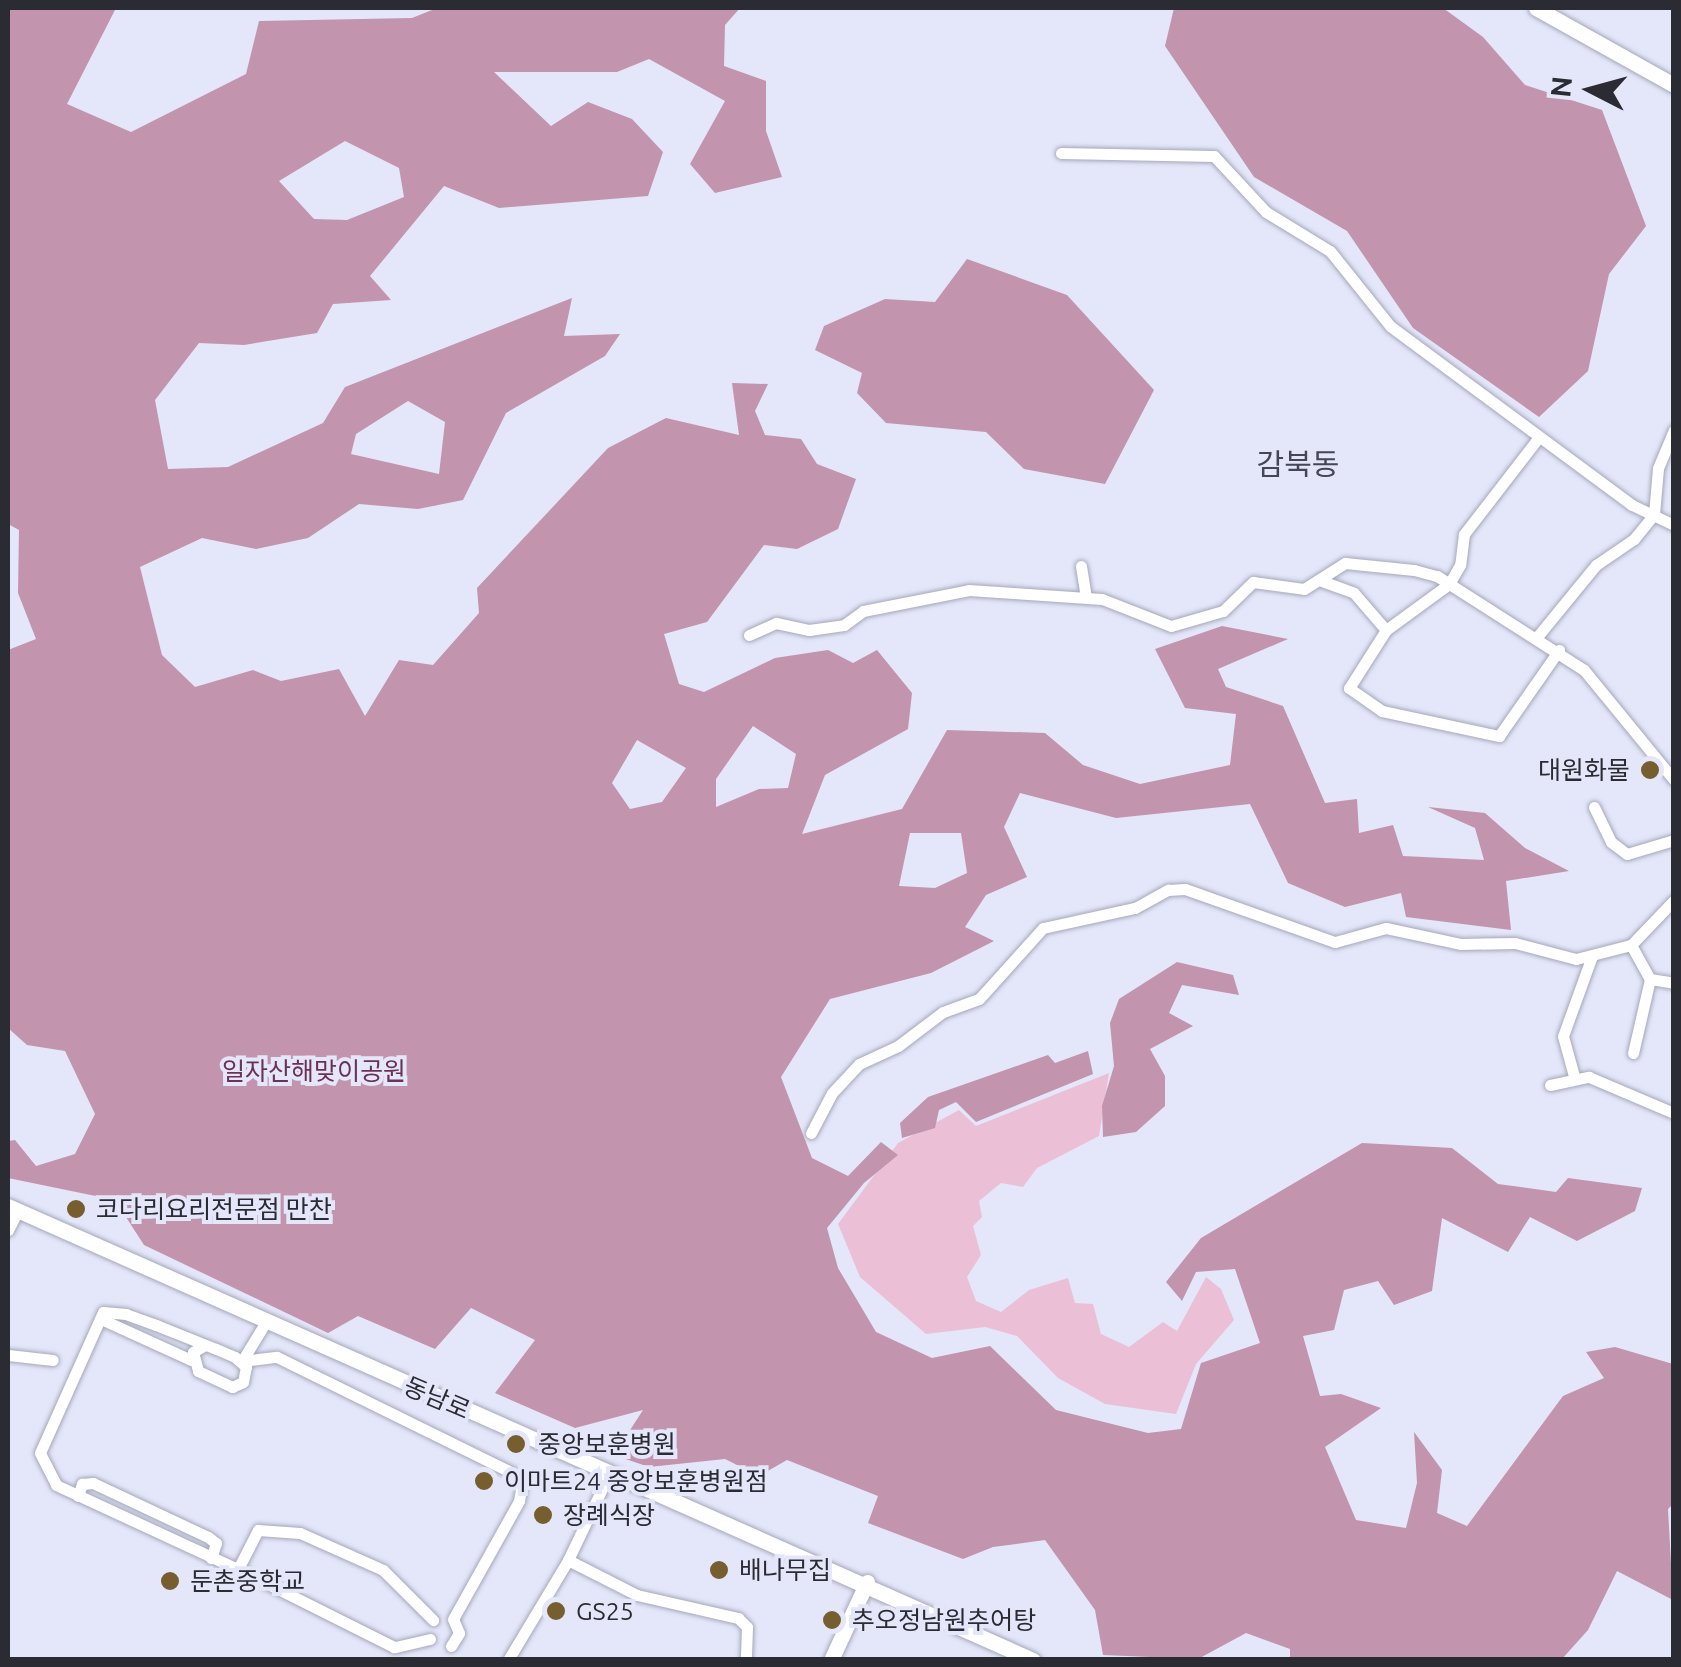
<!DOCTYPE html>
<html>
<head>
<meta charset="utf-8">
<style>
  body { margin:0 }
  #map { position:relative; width:1681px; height:1667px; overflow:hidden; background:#e4e6fa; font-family:Ubuntu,"Noto Sans KR",sans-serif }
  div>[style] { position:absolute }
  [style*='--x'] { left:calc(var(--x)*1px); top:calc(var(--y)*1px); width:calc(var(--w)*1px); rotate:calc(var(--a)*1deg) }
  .green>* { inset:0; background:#ebc0d6 }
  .forest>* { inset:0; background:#c294ad }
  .roads { filter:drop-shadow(0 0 2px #a5a7ba) drop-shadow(0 0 2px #a5a7ba) }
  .minor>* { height:11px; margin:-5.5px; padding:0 5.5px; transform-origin:5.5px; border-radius:5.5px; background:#fff }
  .secondary>* { height:15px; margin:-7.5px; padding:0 7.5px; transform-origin:7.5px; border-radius:7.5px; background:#fff }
  .dots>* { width:28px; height:28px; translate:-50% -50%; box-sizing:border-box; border:5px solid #e4e6fa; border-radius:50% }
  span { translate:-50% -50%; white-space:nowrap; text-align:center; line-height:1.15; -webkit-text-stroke:8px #e4e6fa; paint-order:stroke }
  .poi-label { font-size:25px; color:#2b2c33 }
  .right { translate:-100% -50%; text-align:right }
  .left { translate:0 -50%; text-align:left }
  .park-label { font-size:25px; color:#6c3255 }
  .street-label { font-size:25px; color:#2b2c33 }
  .quarter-label { font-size:30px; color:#454757 }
  .frame { position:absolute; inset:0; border:10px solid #2b2c33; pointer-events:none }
  .north { position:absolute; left:1541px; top:40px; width:100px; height:100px; -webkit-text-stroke:8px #e4e6fa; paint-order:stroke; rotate:276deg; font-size:28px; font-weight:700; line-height:40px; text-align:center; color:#2b2c33 }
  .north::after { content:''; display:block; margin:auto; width:35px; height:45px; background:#2b2c33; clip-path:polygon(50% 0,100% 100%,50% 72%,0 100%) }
</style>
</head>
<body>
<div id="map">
  <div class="green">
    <div style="clip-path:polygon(1109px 1073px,1099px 1136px,1037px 1168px,1023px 1187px,1001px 1183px,979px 1201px,982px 1217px,973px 1226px,981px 1255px,967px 1277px,976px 1301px,1001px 1312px,1029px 1290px,1068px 1278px,1075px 1303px,1093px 1304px,1101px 1334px,1129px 1347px,1163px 1322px,1177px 1331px,1206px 1277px,1221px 1289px,1234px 1320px,1196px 1364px,1176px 1414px,1105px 1404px,1058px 1378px,1017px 1336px,985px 1327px,926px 1334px,860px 1277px,838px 1224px,898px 1143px,959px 1110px,976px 1126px)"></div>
  </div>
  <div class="forest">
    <div style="clip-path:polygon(evenodd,8px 8px,116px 8px,67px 104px,131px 132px,246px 74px,259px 21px,412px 18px,437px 8px,740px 8px,725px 25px,724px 66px,766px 81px,766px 131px,782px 177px,715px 193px,690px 164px,725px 101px,649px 59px,617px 72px,494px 72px,551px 126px,588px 102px,632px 119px,663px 152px,648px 196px,499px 208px,444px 186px,370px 276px,391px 300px,333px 304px,317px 333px,244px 345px,199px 343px,155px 400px,168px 469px,228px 467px,323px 423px,345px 387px,572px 298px,564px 336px,620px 334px,605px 356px,506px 413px,463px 500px,418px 509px,359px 504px,308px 538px,256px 549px,202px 538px,140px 567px,162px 655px,195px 687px,253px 670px,281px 681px,339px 669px,365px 716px,399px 660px,433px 665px,479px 613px,477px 588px,608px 448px,666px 418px,739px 435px,732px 383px,768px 384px,755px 411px,765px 435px,801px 439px,817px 464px,856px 479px,838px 529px,797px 549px,764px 545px,707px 622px,664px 634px,679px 684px,704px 692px,775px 658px,828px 650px,853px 663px,877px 650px,912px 693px,908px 729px,825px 775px,802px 834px,902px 809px,947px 730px,1045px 733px,1083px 765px,1140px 784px,1230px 765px,1236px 714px,1185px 708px,1155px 649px,1222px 626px,1288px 639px,1218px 669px,1226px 687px,1283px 706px,1325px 803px,1357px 799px,1359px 833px,1393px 825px,1403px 856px,1484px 860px,1475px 828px,1428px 807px,1485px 813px,1525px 848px,1569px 871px,1506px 881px,1511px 930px,1406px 917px,1401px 893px,1345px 907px,1288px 883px,1250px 804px,1116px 818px,1020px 793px,1004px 827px,1027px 877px,986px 895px,965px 927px,994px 941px,931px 973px,830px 999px,781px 1077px,812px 1158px,848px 1176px,881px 1142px,898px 1155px,864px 1183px,827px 1228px,838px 1268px,876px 1332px,932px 1358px,990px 1346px,1056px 1410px,1148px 1433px,1181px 1429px,1201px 1363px,1260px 1343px,1235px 1269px,1196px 1272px,1182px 1301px,1166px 1282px,1201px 1238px,1362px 1143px,1452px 1148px,1498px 1184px,1556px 1192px,1568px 1178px,1642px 1188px,1635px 1211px,1577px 1241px,1530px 1217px,1508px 1252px,1442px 1218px,1432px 1291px,1394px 1305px,1378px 1281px,1344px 1290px,1334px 1330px,1303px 1336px,1320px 1396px,1341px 1394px,1381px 1408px,1325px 1447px,1356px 1520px,1406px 1528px,1417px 1483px,1414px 1432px,1442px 1470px,1437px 1513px,1467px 1526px,1563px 1396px,1604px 1378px,1586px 1352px,1615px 1347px,1673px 1364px,1674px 1503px,1668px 1509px,1673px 1600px,1617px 1571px,1588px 1630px,1562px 1659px,1290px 1659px,1290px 1649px,1246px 1633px,1198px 1659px,1103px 1655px,1095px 1610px,1045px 1540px,993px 1547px,963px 1559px,868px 1523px,878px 1496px,787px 1460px,759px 1476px,725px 1459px,649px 1467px,614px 1455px,643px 1410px,575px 1428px,495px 1393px,535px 1340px,471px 1308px,435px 1349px,358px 1316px,328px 1333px,144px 1245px,115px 1200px,8px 1178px,8px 1141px,15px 1140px,36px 1166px,75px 1154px,95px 1114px,65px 1051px,27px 1045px,8px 1028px,8px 650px,36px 639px,18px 593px,19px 530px,8px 524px,8px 8px,345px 141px,399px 168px,404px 197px,347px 220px,314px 219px,279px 181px,345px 141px,8px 8px,408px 401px,445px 422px,439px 474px,351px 454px,356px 434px,408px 401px,8px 8px,753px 726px,796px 754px,788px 788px,759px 789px,716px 807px,716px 779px,753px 726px,8px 8px,637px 740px,686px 768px,662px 802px,630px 809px,612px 783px,637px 740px,8px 8px,961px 833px,967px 873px,935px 888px,899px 886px,910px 833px,961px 833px)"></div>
    <div style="clip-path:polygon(1174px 8px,1443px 8px,1483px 37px,1525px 85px,1602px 110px,1646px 226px,1609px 274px,1588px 371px,1539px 417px,1413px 328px,1347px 231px,1254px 177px,1165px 46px)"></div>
    <div style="clip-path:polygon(967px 259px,1067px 295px,1154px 390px,1105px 484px,1024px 469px,986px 432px,886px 423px,857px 393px,862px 373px,815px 350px,824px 326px,885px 299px,935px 302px)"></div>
    <div style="clip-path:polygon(1177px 962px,1233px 975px,1239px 995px,1182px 985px,1169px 1013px,1193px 1026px,1150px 1049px,1165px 1076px,1165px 1106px,1136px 1132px,1103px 1137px,1102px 1106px,1114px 1066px,1110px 1023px,1119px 999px)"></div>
    <div style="clip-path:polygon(1088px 1051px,1093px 1074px,976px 1122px,956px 1102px,939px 1110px,935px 1128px,902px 1138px,900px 1123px,928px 1097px,1048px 1055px,1055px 1063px)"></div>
  </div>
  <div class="roads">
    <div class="minor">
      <div style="--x:1061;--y:153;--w:153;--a:1.1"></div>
      <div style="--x:1214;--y:156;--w:76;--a:47.1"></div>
      <div style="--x:1266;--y:212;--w:75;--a:31.4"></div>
      <div style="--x:1330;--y:251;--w:96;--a:51.3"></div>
      <div style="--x:1390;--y:326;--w:301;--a:36.5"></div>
      <div style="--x:1632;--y:505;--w:47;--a:25.5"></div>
      <div style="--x:1539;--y:437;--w:123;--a:127.7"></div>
      <div style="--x:1464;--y:534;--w:31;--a:97"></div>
      <div style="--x:1460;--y:565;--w:22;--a:120"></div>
      <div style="--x:1449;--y:584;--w:78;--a:143.9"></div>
      <div style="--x:1386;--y:630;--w:69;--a:122.5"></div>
      <div style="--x:1349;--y:688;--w:40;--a:34.9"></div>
      <div style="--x:1382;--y:711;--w:120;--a:12.1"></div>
      <div style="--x:1499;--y:736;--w:105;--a:-55.1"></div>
      <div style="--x:1081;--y:566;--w:30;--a:81"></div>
      <div style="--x:1319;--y:580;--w:37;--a:20"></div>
      <div style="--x:1354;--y:593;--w:49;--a:49.1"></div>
      <div style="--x:749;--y:635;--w:30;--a:-24"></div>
      <div style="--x:776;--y:623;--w:34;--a:12"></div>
      <div style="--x:809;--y:630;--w:35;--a:-8"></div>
      <div style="--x:844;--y:625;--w:24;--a:-36"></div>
      <div style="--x:863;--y:611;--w:108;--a:-11.2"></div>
      <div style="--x:969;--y:590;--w:133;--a:3.9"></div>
      <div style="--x:1102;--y:599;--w:74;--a:21.4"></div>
      <div style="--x:1171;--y:626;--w:54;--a:-16.1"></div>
      <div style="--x:1223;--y:611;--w:42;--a:-44"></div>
      <div style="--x:1253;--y:582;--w:51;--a:7.8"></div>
      <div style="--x:1304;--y:589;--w:49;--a:-32.4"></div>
      <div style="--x:1345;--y:563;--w:69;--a:5.8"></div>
      <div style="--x:1414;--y:570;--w:24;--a:15"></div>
      <div style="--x:1437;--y:576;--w:174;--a:32.6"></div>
      <div style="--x:1584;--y:670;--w:142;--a:50.7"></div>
      <div style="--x:1537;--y:637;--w:93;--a:-50.7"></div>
      <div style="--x:1596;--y:565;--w:46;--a:-34.4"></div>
      <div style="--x:1634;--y:539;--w:32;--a:-51"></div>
      <div style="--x:1654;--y:514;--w:46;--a:-85"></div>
      <div style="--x:1658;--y:468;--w:41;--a:-67.2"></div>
      <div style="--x:1594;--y:807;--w:39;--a:64"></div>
      <div style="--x:1611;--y:842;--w:20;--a:37"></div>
      <div style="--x:1627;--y:854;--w:49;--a:-16.6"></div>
      <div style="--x:1631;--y:945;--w:39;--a:61"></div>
      <div style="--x:1650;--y:979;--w:76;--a:102.9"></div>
      <div style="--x:1650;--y:979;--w:24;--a:9"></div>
      <div style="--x:1574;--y:1076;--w:41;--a:-105.4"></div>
      <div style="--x:1563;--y:1036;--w:85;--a:-70.1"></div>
      <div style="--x:1550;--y:1085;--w:40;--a:-12"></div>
      <div style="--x:1589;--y:1077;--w:92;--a:23"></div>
      <div style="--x:811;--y:1133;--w:45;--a:-62.3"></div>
      <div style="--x:832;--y:1093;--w:40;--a:-47"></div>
      <div style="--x:859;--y:1064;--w:43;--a:-24.8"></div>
      <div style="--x:898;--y:1046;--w:56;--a:-37.1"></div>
      <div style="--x:943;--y:1012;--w:38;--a:-20"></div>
      <div style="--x:979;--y:999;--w:96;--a:-48"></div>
      <div style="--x:1043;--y:928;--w:94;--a:-12.3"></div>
      <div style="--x:1135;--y:908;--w:38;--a:-29"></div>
      <div style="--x:1168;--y:890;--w:17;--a:-3"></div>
      <div style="--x:1185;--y:889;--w:159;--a:19.5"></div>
      <div style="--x:1335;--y:942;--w:53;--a:-15.4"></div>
      <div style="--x:1386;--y:928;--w:77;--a:12"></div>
      <div style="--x:1461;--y:944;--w:54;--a:-1.1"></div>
      <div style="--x:1515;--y:943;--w:63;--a:14.7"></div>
      <div style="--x:1576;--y:959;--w:57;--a:-14.3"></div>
      <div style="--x:1631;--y:945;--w:62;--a:-46.3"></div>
      <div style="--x:8;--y:1230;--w:22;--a:-63"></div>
      <div style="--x:101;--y:1319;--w:99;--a:24.5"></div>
      <div style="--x:205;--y:1345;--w:14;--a:150"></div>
      <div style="--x:193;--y:1352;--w:20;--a:75"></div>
      <div style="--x:198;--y:1371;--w:38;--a:25"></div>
      <div style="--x:232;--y:1387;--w:12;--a:-24"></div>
      <div style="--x:243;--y:1382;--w:15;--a:-79"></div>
      <div style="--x:246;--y:1367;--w:15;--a:-138"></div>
      <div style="--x:235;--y:1357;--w:21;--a:-157"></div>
      <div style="--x:216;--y:1349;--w:65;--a:-158.2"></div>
      <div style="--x:156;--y:1325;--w:32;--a:-160"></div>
      <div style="--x:126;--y:1314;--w:23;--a:-175"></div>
      <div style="--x:103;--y:1312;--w:154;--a:114.1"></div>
      <div style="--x:40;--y:1453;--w:36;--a:63"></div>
      <div style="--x:56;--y:1485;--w:200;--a:24.8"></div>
      <div style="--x:8;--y:1355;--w:45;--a:6.3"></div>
      <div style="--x:242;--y:1361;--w:35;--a:-7"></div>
      <div style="--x:277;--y:1357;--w:274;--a:26.2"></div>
      <div style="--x:523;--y:1478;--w:23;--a:100"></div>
      <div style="--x:519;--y:1501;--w:135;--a:119.2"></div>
      <div style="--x:242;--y:1361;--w:48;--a:-58.6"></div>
      <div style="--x:78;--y:1496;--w:13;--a:-72"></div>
      <div style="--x:82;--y:1484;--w:11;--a:-5"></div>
      <div style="--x:93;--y:1483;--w:127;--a:25.2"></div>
      <div style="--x:208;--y:1537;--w:10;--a:37"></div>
      <div style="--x:216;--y:1543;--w:16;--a:108"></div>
      <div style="--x:568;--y:1560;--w:77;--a:26.9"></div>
      <div style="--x:637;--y:1595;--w:104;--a:12.8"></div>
      <div style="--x:738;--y:1618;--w:13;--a:45"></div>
      <div style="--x:747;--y:1627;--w:33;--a:92"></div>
      <div style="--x:430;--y:1639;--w:37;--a:167"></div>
      <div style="--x:394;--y:1647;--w:174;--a:-153.4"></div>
      <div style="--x:238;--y:1569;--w:44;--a:-62.9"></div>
      <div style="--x:258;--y:1530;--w:42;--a:4.1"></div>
      <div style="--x:300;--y:1533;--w:91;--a:24"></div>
      <div style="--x:383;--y:1570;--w:71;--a:45"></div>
      <div style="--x:451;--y:1646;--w:15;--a:-58"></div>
      <div style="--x:459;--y:1633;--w:15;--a:-113"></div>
      <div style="--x:508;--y:1660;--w:117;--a:-59"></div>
      <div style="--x:568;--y:1560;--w:98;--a:-64.5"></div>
    </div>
    <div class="secondary">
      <div style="--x:1536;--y:8;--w:158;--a:29.2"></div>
      <div style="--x:8;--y:1206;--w:1121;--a:23.89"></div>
      <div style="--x:831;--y:1660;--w:86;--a:-65.2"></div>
    </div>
  </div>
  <div class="dots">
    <div style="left:1650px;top:770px;background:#775e2f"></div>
    <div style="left:76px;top:1209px;background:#775e2f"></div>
    <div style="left:516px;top:1444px;background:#775e2f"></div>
    <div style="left:484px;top:1481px;background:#775e2f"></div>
    <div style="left:543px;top:1515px;background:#775e2f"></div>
    <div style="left:719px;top:1570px;background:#775e2f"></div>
    <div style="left:170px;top:1581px;background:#775e2f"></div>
    <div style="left:556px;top:1611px;background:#775e2f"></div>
    <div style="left:832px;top:1620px;background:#775e2f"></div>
  </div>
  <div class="poi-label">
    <span class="right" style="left:1630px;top:770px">대원화물</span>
    <span class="left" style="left:96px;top:1209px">코다리요리전문점 만찬</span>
    <span class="left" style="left:538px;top:1444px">중앙보훈병원</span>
    <span class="left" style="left:504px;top:1481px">이마트24 중앙보훈병원점</span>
    <span class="left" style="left:563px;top:1515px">장례식장</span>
    <span class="left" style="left:739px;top:1570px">배나무집</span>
    <span class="left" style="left:190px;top:1581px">둔촌중학교</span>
    <span class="left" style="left:576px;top:1611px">GS25</span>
    <span class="left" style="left:852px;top:1620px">추오정남원추어탕</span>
  </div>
  <div class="park-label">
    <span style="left:314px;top:1071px">일자산해맞이공원</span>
  </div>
  <div class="street-label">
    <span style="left:437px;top:1398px;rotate:23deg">동남로</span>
  </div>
  <div class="quarter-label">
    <span style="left:1298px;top:464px">감북동</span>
  </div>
  <div class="frame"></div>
  <div class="north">N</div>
</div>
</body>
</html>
